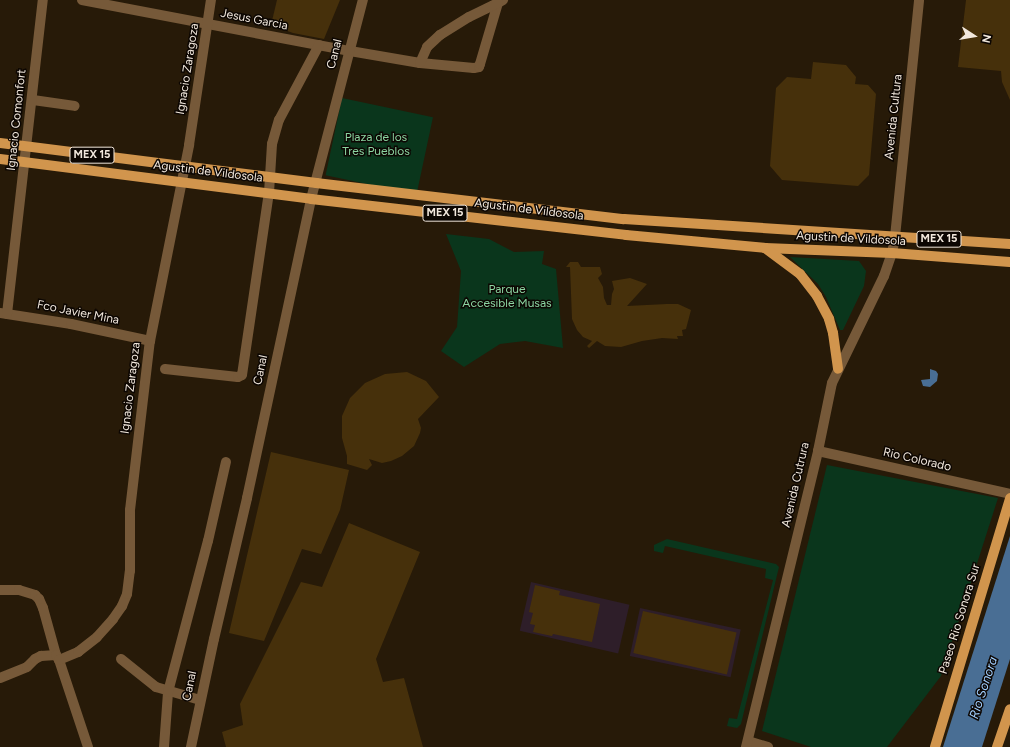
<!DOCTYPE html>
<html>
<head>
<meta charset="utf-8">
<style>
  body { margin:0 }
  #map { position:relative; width:1010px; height:747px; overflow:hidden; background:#271a08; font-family:Figtree,sans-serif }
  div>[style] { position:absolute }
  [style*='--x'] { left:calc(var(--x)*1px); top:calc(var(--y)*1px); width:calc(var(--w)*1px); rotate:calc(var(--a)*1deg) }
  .commercial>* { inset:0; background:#2e1e29; transform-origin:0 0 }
  .green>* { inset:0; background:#0a361c; transform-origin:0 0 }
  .water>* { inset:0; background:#496e94 }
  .building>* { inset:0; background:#46300b; transform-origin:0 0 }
  .minor>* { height:10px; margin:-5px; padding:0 5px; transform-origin:5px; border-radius:5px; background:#765939 }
  .tertiary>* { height:10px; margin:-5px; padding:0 5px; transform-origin:5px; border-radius:5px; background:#765939 }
  .primary>* { height:10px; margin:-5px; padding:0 5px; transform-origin:5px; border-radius:5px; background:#d1954d }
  span { translate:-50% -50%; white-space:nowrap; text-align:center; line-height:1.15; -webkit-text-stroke:3px #0c0602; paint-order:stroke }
  .shield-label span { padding:1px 3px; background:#0c0602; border:1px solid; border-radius:3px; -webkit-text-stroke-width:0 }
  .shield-label { font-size:11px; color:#f2e8dd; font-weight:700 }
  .street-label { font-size:12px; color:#f2e8dd }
  .park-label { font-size:12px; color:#8bd5a1 }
  .water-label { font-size:13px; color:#a1cfff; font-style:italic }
  .north { position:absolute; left:954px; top:16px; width:40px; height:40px; -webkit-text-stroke:3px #0c0602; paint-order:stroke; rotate:102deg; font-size:11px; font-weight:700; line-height:16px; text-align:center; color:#f2e8dd }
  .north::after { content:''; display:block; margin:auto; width:14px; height:18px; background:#f2e8dd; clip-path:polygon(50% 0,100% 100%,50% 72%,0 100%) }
</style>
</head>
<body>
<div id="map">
  <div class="commercial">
    <div style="left:531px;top:582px;width:101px;height:50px;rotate:13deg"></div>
    <div style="left:640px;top:608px;width:103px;height:49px;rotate:12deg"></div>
  </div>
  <div class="green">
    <div style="left:342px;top:98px;width:93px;height:79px;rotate:12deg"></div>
    <div style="clip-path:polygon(446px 234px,489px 239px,514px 252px,544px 251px,542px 264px,556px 269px,563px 348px,525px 341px,500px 344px,464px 367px,441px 351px,457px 327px,461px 271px)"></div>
    <div style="clip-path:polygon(790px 257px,859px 261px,866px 271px,864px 286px,843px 330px,840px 330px,826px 297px,818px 284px)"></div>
    <div style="clip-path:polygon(827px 465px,998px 498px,941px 676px,887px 747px,811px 747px,762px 731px)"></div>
    <div style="clip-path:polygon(667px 539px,776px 564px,779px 567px,741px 724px,737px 728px,727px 726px,729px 718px,737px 719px,773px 580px,765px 578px,766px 569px,665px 546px,663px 553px,654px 551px,654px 545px)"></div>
  </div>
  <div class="water">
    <div style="clip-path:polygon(930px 369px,936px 371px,938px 374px,937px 381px,930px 387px,923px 386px,921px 380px,930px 379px)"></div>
    <div style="clip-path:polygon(1010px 536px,1010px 659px,982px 747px,943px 747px)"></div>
  </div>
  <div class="building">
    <div style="clip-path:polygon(277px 0,340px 0,324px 39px,293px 33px,271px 25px)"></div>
    <div style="clip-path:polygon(966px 0,1010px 0,1010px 100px,1002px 82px,1001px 71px,958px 67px)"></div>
    <div style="clip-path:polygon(813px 62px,846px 65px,856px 77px,855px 84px,868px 85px,876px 94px,869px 175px,858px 186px,782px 180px,770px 166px,776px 88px,787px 77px,811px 79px)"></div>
    <div style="clip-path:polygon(570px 262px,578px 262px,581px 267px,600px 267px,602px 274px,598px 278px,603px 287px,604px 298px,607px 305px,611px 305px,612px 294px,614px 289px,612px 281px,630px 278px,647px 284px,627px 306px,667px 304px,678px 304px,691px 310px,686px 329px,682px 330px,683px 336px,677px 336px,678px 339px,662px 338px,642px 341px,621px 347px,605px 346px,597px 341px,589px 348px,587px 346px,592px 341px,583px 337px,577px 330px,572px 319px,570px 267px,566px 267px)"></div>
    <div style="clip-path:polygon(407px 372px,426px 381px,439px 397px,418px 419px,421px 428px,420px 433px,414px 446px,402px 456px,391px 461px,382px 463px,369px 459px,372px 465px,367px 470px,347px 464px,347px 456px,342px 438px,342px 416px,350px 398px,365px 383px,385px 374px)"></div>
    <div style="clip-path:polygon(271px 452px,349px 470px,340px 510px,321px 554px,302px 549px,264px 641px,229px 633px)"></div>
    <div style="clip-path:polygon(349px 523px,420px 552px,376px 659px,383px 682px,404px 678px,423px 747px,226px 747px,222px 732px,243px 725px,240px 704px,301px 582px,322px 587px)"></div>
    <div style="clip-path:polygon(535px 585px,560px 591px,559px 595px,600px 604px,592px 642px,553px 634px,552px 636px,533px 632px,535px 625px,530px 624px,533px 613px,529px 612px)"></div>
    <div style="left:643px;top:611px;width:96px;height:43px;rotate:13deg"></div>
  </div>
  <div class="minor">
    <div style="--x:82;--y:0;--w:273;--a:10.8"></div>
    <div style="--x:350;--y:51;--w:71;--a:9.7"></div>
    <div style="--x:420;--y:63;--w:54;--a:5.3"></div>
    <div style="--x:474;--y:68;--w:5;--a:-11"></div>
    <div style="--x:479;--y:67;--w:3;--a:-72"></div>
    <div style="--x:480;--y:64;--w:64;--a:-73.6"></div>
    <div style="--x:498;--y:3;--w:6;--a:-31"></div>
    <div style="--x:420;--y:63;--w:17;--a:-66"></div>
    <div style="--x:427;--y:47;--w:18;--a:-43"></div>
    <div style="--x:440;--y:35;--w:34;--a:-32"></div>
    <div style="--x:469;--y:17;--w:32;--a:-26"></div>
    <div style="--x:33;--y:100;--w:42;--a:8.1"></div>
    <div style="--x:0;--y:313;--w:72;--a:8.8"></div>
    <div style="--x:71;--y:324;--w:81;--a:12.1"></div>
    <div style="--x:7;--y:314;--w:316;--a:-83.5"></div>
    <div style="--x:165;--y:369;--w:73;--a:6.3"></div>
    <div style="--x:238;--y:377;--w:4;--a:-27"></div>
    <div style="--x:242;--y:375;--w:184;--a:-81.6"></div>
    <div style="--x:269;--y:193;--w:49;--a:-86.5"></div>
    <div style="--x:272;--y:144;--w:25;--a:-74"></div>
    <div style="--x:279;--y:120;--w:85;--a:-61.9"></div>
    <div style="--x:818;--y:451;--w:197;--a:12.6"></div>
    <div style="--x:0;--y:590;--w:19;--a:0"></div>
    <div style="--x:19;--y:590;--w:17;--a:17"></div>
    <div style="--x:35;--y:595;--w:6;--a:45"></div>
    <div style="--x:39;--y:599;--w:10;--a:66"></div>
    <div style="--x:43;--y:608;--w:49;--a:74.5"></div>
    <div style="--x:121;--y:659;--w:45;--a:38.7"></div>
    <div style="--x:156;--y:687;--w:46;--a:16.5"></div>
    <div style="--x:0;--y:678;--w:29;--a:-22"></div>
    <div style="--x:27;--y:667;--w:11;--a:-45"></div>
    <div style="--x:35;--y:659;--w:7;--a:-27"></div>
    <div style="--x:41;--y:656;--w:15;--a:-4"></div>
    <div style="--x:56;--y:655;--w:6;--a:59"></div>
    <div style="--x:748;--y:741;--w:21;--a:17"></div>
    <div style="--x:88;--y:747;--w:92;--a:-108.4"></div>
    <div style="--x:59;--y:660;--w:21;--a:-23"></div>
    <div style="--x:78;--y:652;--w:24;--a:-38"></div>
    <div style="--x:97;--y:637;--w:24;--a:-48"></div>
    <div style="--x:113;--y:619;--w:16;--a:-55"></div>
    <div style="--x:122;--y:606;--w:13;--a:-67"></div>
    <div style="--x:127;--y:594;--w:23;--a:-83"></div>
    <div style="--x:130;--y:571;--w:61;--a:-90"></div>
    <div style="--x:130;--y:510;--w:170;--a:-83.3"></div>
    <div style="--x:150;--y:341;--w:200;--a:-78.7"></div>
    <div style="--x:189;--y:145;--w:147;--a:-81.4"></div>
    <div style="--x:164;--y:747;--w:55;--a:-85.8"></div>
    <div style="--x:168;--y:692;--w:156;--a:-75.2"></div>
    <div style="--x:208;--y:541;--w:81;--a:-77.2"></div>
    <div style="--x:191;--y:747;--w:110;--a:-78"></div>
    <div style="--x:214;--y:639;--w:145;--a:-76.8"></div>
    <div style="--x:247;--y:498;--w:306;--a:-77.9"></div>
    <div style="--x:311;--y:199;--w:206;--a:-75.4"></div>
  </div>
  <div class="tertiary">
    <div style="--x:746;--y:747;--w:305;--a:-76.3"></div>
    <div style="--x:818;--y:451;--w:69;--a:-78.4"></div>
    <div style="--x:832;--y:383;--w:119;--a:-64.1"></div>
    <div style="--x:884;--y:276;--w:24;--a:-71"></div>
    <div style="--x:892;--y:253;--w:16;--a:-79"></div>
    <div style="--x:895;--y:237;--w:238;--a:-84.2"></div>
  </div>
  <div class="primary">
    <div style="--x:0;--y:143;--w:319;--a:7.2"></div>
    <div style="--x:316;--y:183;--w:310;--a:6.7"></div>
    <div style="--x:624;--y:219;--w:387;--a:3.7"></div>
    <div style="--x:0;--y:159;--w:314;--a:7.3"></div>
    <div style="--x:311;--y:199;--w:317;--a:6.5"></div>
    <div style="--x:626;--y:235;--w:140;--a:5.3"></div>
    <div style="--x:765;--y:248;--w:127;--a:2.3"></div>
    <div style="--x:892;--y:253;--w:118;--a:4.4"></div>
    <div style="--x:765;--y:248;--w:44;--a:36.6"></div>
    <div style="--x:800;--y:274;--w:28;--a:52"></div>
    <div style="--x:817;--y:296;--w:26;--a:62"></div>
    <div style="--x:829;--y:319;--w:15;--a:74"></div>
    <div style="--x:833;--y:333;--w:36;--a:82"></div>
    <div style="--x:935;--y:747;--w:260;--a:-73.2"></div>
    <div style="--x:997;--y:747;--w:40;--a:-71.1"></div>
  </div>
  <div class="shield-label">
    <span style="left:92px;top:155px">MEX 15</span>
    <span style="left:445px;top:213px">MEX 15</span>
    <span style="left:939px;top:239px">MEX 15</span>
  </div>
  <div class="street-label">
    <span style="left:254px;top:20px;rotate:11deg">Jesus Garcia</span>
    <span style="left:335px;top:54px;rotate:-76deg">Canal</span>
    <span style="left:188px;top:69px;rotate:-81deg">Ignacio Zaragoza</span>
    <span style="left:894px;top:117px;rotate:-84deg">Avenida Cultura</span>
    <span style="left:17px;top:120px;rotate:-84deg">Ignacio Comonfort</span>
    <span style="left:208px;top:172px;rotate:7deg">Agustin de Vildosola</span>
    <span style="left:529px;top:210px;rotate:7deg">Agustin de Vildosola</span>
    <span style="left:851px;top:239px;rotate:3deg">Agustin de Vildosola</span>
    <span style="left:78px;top:313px;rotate:11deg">Fco Javier Mina</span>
    <span style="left:261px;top:370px;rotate:-78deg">Canal</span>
    <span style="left:131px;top:388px;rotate:-83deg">Ignacio Zaragoza</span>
    <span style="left:917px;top:460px;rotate:13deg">Rio Colorado</span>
    <span style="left:796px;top:485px;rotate:-77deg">Avenida Cutrura</span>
    <span style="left:960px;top:619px;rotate:-73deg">Paseo Rio Sonora Sur</span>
    <span style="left:190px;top:686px;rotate:-78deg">Canal</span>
  </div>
  <div class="park-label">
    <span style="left:376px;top:145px">Plaza de los<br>Tres Pueblos</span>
    <span style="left:507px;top:297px">Parque<br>Accesible Musas</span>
  </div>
  <div class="water-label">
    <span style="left:984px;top:688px;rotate:-72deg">Rio Sonora</span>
  </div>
  <div class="north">N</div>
</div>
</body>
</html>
